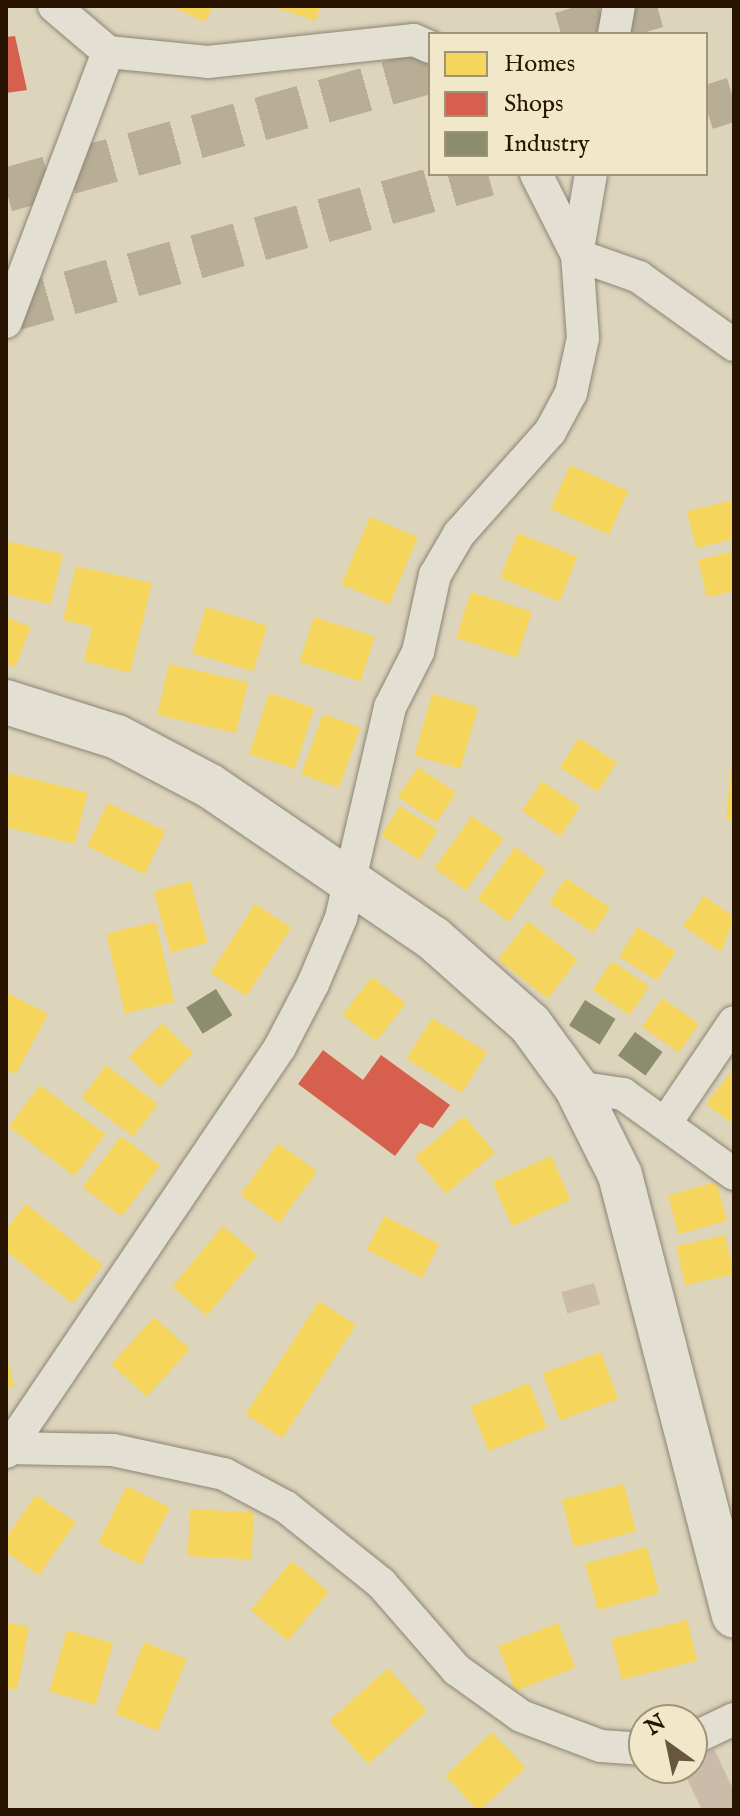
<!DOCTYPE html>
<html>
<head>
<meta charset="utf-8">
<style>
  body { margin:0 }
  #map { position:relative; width:740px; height:1816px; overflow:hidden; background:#dcd4bb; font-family:"IM FELL English",serif }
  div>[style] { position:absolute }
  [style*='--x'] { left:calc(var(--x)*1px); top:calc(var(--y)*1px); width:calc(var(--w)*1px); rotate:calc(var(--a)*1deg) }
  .green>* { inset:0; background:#c7c9a1; transform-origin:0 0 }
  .homes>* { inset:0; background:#f6d55c; transform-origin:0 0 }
  .shops>* { inset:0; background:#d6604d }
  .industry>* { inset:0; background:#8c8c6e; transform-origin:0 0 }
  .building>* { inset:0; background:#cbbcaa; transform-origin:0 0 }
  .highway-tunnel>* { height:44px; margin-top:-22px; transform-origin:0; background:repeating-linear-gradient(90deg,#b8ae96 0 44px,transparent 0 66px) }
  .roads { filter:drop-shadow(0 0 2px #8c8474) drop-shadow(0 0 2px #8c8474) }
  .street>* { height:32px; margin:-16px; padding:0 16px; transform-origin:16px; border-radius:16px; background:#e3dfd3 }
  .secondary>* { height:44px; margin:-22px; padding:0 22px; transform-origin:22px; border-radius:22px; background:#e3dfd3 }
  span { translate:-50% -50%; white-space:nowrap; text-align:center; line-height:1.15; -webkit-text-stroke:8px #f1e8ca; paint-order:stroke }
  .frame { position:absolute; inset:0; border:8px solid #281400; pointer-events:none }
  .legend { position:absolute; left:428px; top:32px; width:280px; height:144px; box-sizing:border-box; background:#f1e8ca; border:2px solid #a19379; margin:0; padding:10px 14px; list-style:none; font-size:24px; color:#281400 }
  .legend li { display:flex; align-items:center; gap:16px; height:40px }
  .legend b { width:40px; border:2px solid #a19379 }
  .north { position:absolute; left:628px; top:1704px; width:80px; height:80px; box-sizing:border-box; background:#f1e8ca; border:2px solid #a19379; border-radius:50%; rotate:327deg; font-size:22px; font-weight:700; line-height:32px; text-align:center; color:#281400 }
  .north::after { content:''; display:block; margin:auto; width:28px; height:36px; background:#675741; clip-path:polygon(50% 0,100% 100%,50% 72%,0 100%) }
</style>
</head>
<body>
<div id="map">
  <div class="green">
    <div style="left:370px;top:1807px;width:5px;height:237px;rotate:37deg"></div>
  </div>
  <div class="homes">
    <div style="clip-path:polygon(171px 6px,213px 6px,205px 22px)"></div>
    <div style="clip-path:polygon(271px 6px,320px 6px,316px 21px)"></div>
    <div style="left:570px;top:465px;width:64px;height:48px;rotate:24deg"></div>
    <div style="clip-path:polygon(734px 500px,734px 539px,696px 548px,687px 511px)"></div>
    <div style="left:370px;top:517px;width:52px;height:73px;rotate:23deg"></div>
    <div style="left:518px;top:533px;width:64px;height:48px;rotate:22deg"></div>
    <div style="clip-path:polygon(6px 541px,63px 554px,51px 604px,6px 594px)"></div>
    <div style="clip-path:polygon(734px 551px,734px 591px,707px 597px,698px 560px)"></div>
    <div style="clip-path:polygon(76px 566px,152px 583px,130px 673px,84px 661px,92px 627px,63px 620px)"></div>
    <div style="left:471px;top:592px;width:64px;height:48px;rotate:18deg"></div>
    <div style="left:206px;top:607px;width:64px;height:48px;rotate:17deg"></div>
    <div style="clip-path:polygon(6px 617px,31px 627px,15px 667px,6px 663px)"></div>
    <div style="left:314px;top:617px;width:64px;height:47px;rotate:18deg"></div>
    <div style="left:169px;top:664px;width:81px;height:52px;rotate:13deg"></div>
    <div style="left:269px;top:693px;width:48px;height:64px;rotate:18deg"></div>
    <div style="left:432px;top:694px;width:48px;height:64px;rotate:16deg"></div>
    <div style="left:323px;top:714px;width:40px;height:64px;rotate:20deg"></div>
    <div style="left:579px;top:738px;width:45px;height:35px;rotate:33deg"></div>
    <div style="clip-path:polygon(732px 758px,734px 758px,734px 821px,726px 820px)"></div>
    <div style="left:418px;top:767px;width:46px;height:36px;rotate:34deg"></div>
    <div style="left:9px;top:773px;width:81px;height:53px;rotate:14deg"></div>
    <div style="left:542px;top:781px;width:46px;height:36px;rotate:34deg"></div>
    <div style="left:108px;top:803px;width:64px;height:48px;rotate:26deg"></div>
    <div style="left:400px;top:806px;width:45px;height:35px;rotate:33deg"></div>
    <div style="left:472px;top:816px;width:39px;height:64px;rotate:36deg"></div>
    <div style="left:515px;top:847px;width:39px;height:64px;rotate:36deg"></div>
    <div style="left:566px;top:878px;width:53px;height:30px;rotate:34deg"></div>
    <div style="left:190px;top:881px;width:64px;height:38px;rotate:74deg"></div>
    <div style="clip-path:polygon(704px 896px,734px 917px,721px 952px,683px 926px)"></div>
    <div style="left:255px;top:904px;width:43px;height:82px;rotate:33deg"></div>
    <div style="left:528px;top:921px;width:63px;height:49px;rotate:38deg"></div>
    <div style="left:156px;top:922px;width:82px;height:51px;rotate:77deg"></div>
    <div style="left:638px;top:927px;width:45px;height:35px;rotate:33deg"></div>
    <div style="left:612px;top:961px;width:45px;height:35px;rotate:34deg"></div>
    <div style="left:372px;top:977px;width:43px;height:48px;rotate:38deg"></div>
    <div style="clip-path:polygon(6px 992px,48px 1014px,16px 1074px,6px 1069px)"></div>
    <div style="left:662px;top:998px;width:45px;height:35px;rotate:35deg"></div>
    <div style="left:432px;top:1018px;width:65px;height:48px;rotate:32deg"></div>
    <div style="left:162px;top:1023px;width:43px;height:48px;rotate:44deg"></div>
    <div style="left:106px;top:1065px;width:65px;height:41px;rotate:37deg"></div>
    <div style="clip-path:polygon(731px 1072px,734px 1074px,734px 1125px,706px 1104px)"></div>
    <div style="left:40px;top:1085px;width:82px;height:52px;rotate:37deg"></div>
    <div style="left:464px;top:1116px;width:48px;height:64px;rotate:50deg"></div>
    <div style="left:121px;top:1136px;width:49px;height:64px;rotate:37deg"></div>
    <div style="left:278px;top:1143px;width:48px;height:64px;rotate:36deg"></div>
    <div style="left:551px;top:1156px;width:48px;height:64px;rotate:66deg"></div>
    <div style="left:716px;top:1182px;width:40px;height:50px;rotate:74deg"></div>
    <div style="clip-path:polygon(26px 1204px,103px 1265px,73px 1304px,6px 1251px,6px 1230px)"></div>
    <div style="left:384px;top:1216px;width:62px;height:38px;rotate:27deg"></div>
    <div style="left:223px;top:1226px;width:45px;height:79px;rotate:40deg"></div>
    <div style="left:725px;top:1235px;width:40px;height:50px;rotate:77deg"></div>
    <div style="left:319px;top:1301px;width:44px;height:135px;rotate:33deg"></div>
    <div style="left:154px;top:1317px;width:48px;height:64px;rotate:42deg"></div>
    <div style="clip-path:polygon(6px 1350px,14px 1387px,6px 1389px)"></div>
    <div style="left:601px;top:1352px;width:50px;height:62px;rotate:70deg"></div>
    <div style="left:529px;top:1383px;width:48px;height:63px;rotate:68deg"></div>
    <div style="left:624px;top:1484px;width:49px;height:64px;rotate:76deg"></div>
    <div style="left:127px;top:1486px;width:48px;height:64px;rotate:27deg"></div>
    <div style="clip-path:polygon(36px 1495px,76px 1522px,39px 1575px,6px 1552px,6px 1538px)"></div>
    <div style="left:190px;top:1509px;width:64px;height:47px;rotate:3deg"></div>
    <div style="left:647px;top:1547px;width:48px;height:64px;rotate:75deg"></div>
    <div style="left:292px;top:1561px;width:48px;height:64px;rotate:40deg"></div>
    <div style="left:687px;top:1620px;width:42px;height:78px;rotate:76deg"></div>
    <div style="clip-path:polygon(6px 1622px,29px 1627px,17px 1690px,6px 1688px)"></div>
    <div style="left:558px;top:1623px;width:48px;height:64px;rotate:69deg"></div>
    <div style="left:67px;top:1630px;width:48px;height:64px;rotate:16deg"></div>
    <div style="left:144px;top:1642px;width:46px;height:77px;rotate:22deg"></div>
    <div style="left:388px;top:1668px;width:58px;height:79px;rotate:48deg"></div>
    <div style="left:492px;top:1732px;width:49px;height:64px;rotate:47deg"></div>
  </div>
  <div class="shops">
    <div style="clip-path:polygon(15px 36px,27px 90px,6px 93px,6px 37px)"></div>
    <div style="clip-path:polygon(323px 1050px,363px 1080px,381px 1055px,450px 1105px,433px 1128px,420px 1123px,395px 1156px,298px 1084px)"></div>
  </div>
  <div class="industry">
    <div style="left:216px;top:989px;width:31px;height:35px;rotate:58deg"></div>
    <div style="left:585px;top:1000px;width:36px;height:30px;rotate:32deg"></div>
    <div style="left:635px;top:1032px;width:34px;height:29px;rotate:36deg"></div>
  </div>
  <div class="building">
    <div style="left:594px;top:1283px;width:22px;height:34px;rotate:74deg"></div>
    <div style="clip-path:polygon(714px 1749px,734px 1791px,734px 1810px,702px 1810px,682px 1768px)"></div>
  </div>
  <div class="highway-tunnel">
    <div style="--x:561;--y:34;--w:100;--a:-16.3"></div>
    <div style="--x:706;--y:108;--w:29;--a:-18"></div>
    <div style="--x:6;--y:190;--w:440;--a:-15.6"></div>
    <div style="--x:6;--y:311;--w:501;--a:-15.87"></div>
  </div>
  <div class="roads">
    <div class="street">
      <div style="--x:54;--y:6;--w:71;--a:40.4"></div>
      <div style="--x:108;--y:52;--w:100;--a:5.7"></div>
      <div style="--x:208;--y:62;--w:207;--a:-6.1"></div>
      <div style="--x:414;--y:40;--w:17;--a:24"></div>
      <div style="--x:614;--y:34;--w:28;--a:-80"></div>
      <div style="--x:536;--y:174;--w:91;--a:63.2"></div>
      <div style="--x:577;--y:255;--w:66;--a:19.5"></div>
      <div style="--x:639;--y:277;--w:117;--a:35.6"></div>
      <div style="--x:6;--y:322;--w:289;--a:-69.3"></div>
      <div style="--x:576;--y:1087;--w:48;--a:8.5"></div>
      <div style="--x:623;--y:1094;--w:137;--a:35.8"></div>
      <div style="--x:665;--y:1124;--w:123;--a:-55.9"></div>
      <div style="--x:6;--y:1448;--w:107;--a:1.1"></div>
      <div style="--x:113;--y:1450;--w:114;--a:12.2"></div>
      <div style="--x:224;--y:1474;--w:70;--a:28"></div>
      <div style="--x:286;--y:1507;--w:122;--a:38.7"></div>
      <div style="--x:381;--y:1583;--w:116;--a:48.9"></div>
      <div style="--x:457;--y:1670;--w:79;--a:35.7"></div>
      <div style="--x:521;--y:1716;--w:85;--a:20.6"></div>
      <div style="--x:601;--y:1746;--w:43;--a:4"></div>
      <div style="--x:6;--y:1452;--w:489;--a:-55.9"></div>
      <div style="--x:280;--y:1047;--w:71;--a:-62.4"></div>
      <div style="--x:313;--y:984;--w:72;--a:-67"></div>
      <div style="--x:341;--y:918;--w:217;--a:-76.9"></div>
      <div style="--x:390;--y:707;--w:62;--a:-63"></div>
      <div style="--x:418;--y:652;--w:79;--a:-77.6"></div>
      <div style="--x:435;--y:575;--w:48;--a:-59.7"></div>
      <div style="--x:459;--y:534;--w:137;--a:-48.3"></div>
      <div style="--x:550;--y:432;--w:44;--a:-61.7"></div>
      <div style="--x:571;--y:393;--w:56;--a:-77.7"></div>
      <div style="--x:583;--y:338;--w:83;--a:-94.1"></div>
      <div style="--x:577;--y:255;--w:82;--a:-80.2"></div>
      <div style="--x:692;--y:1739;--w:47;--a:-25.5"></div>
    </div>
    <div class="secondary">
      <div style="--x:6;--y:702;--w:116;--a:17.5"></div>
      <div style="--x:117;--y:737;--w:105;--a:27.8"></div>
      <div style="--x:210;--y:786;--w:270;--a:34.3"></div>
      <div style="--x:433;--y:938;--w:130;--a:41.6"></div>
      <div style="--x:530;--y:1024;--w:78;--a:53.9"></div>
      <div style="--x:576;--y:1087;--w:98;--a:63.4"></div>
      <div style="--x:620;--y:1175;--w:455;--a:75.5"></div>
    </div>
  </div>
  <div class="frame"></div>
  <ul class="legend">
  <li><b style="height:22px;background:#f6d55c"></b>Homes</li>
  <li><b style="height:22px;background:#d6604d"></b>Shops</li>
  <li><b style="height:22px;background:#8c8c6e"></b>Industry</li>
  </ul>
  <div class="north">N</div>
</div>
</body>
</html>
